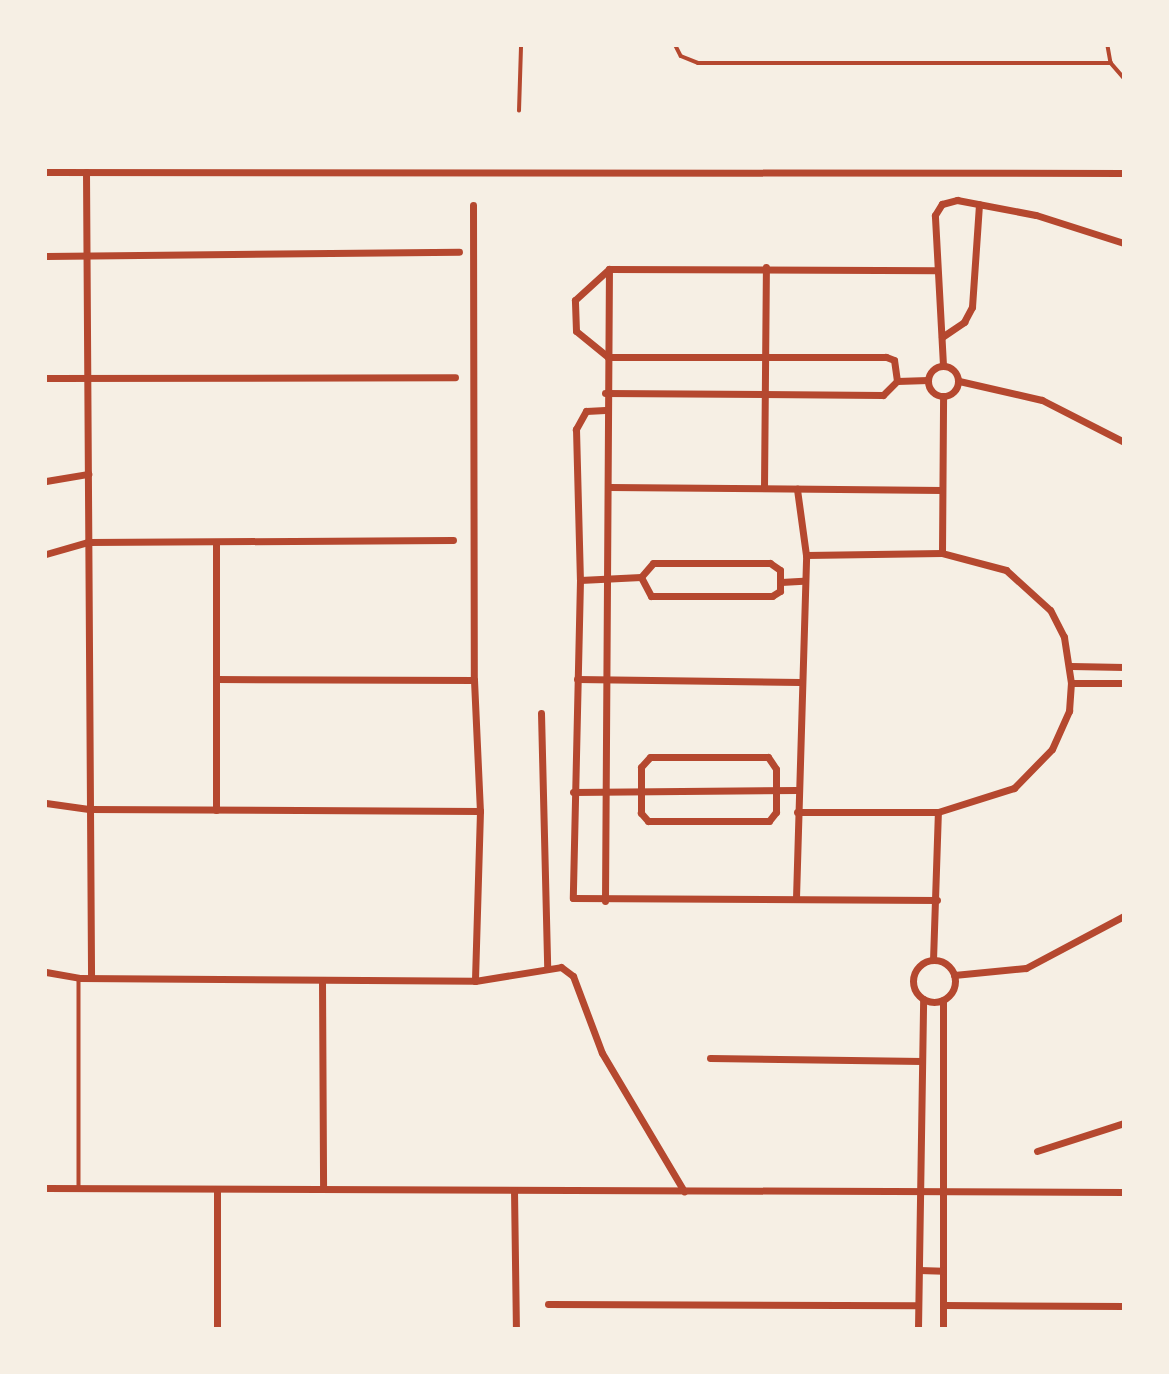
<!DOCTYPE html>
<html>
<head>
<meta charset="utf-8">
<style>
  body { margin:0 }
  #map { position:relative; width:1169px; height:1374px; overflow:hidden; background:#f6efe4; font-family:"Golos Text",sans-serif }
  div>[style] { position:absolute }
  [style*='--x'] { left:calc(var(--x)*1px); top:calc(var(--y)*1px); width:calc(var(--w)*1px); rotate:calc(var(--a)*1deg) }
  .service>* { height:3.5px; margin:-1.75px; padding:0 1.75px; transform-origin:1.75px; border-radius:1.75px; background:#b5482f }
  .minor>* { height:7px; margin:-3.5px; padding:0 3.5px; transform-origin:3.5px; border-radius:3.5px; background:#b5482f }
  .minor>.ring { margin:-3.5px; padding:0; box-sizing:content-box; background:none; border:7px solid #b5482f; border-radius:50% }
  span { translate:-50% -50%; white-space:nowrap; text-align:center; line-height:1.15; -webkit-text-stroke:5px #f6efe4; paint-order:stroke }
  .frame { position:absolute; inset:0; border:47px solid #f6efe4; pointer-events:none }
</style>
</head>
<body>
<div id="map">
  <div class="service">
    <div style="--x:676;--y:46;--w:11;--a:63"></div>
    <div style="--x:681;--y:56;--w:18;--a:22"></div>
    <div style="--x:698;--y:63;--w:413;--a:0"></div>
    <div style="--x:1108;--y:46;--w:17;--a:80"></div>
    <div style="--x:1111;--y:63;--w:20;--a:49"></div>
    <div style="--x:519;--y:111;--w:65;--a:-88.2"></div>
    <div style="--x:79;--y:980;--w:209;--a:90"></div>
  </div>
  <div class="minor">
    <div style="--x:46;--y:172;--w:1078;--a:0.05"></div>
    <div style="--x:86;--y:172;--w:806;--a:89.64"></div>
    <div style="--x:473;--y:205;--w:475;--a:89.9"></div>
    <div style="--x:46;--y:256;--w:413;--a:-0.6"></div>
    <div style="--x:942;--y:337;--w:27;--a:-34"></div>
    <div style="--x:964;--y:322;--w:17;--a:-62"></div>
    <div style="--x:972;--y:307;--w:103;--a:-86.1"></div>
    <div style="--x:943;--y:365;--w:150;--a:-93.1"></div>
    <div style="--x:935;--y:215;--w:13;--a:-58"></div>
    <div style="--x:942;--y:204;--w:16;--a:-15"></div>
    <div style="--x:957;--y:200;--w:80;--a:10.8"></div>
    <div style="--x:1036;--y:215;--w:92;--a:17.7"></div>
    <div class="ring" style="left:928px;top:366px;width:23px;height:23px"></div>
    <div style="--x:46;--y:378;--w:409;--a:-0.1"></div>
    <div style="--x:897;--y:381;--w:31;--a:-2"></div>
    <div style="--x:959;--y:381;--w:85;--a:12.9"></div>
    <div style="--x:1042;--y:400;--w:92;--a:27.1"></div>
    <div style="--x:605;--y:393;--w:278;--a:0.4"></div>
    <div style="--x:883;--y:395;--w:20;--a:-45"></div>
    <div style="--x:897;--y:381;--w:21;--a:-98"></div>
    <div style="--x:894;--y:360;--w:9;--a:-159"></div>
    <div style="--x:886;--y:357;--w:278;--a:180"></div>
    <div style="--x:608;--y:357;--w:41;--a:-140.9"></div>
    <div style="--x:576;--y:331;--w:31;--a:-92"></div>
    <div style="--x:575;--y:300;--w:46;--a:-42.4"></div>
    <div style="--x:609;--y:269;--w:328;--a:0.2"></div>
    <div style="--x:605;--y:410;--w:19;--a:177"></div>
    <div style="--x:586;--y:411;--w:21;--a:119"></div>
    <div style="--x:576;--y:429;--w:151;--a:88.5"></div>
    <div style="--x:580;--y:580;--w:318;--a:91.3"></div>
    <div style="--x:573;--y:898;--w:364;--a:0.3"></div>
    <div style="--x:46;--y:481;--w:43;--a:-9.5"></div>
    <div style="--x:609;--y:487;--w:333;--a:0.5"></div>
    <div style="--x:764;--y:488;--w:221;--a:-89.5"></div>
    <div style="--x:216;--y:542;--w:268;--a:90"></div>
    <div style="--x:942;--y:553;--w:157;--a:-89.6"></div>
    <div style="--x:46;--y:554;--w:44;--a:-15.9"></div>
    <div style="--x:88;--y:542;--w:365;--a:-0.3"></div>
    <div style="--x:653;--y:563;--w:117;--a:0"></div>
    <div style="--x:770;--y:563;--w:12;--a:35"></div>
    <div style="--x:780;--y:570;--w:21;--a:90"></div>
    <div style="--x:780;--y:591;--w:9;--a:148"></div>
    <div style="--x:772;--y:596;--w:121;--a:180"></div>
    <div style="--x:651;--y:596;--w:21;--a:-118"></div>
    <div style="--x:641;--y:577;--w:18;--a:-49"></div>
    <div style="--x:580;--y:580;--w:61;--a:-2.8"></div>
    <div style="--x:781;--y:582;--w:22;--a:-3"></div>
    <div style="--x:1071;--y:666;--w:53;--a:1.1"></div>
    <div style="--x:216;--y:679;--w:258;--a:0.2"></div>
    <div style="--x:474;--y:680;--w:131;--a:87.4"></div>
    <div style="--x:480;--y:811;--w:170;--a:91.7"></div>
    <div style="--x:577;--y:679;--w:223;--a:0.8"></div>
    <div style="--x:1071;--y:683;--w:53;--a:0"></div>
    <div style="--x:541;--y:713;--w:254;--a:88.6"></div>
    <div style="--x:650;--y:757;--w:118;--a:0"></div>
    <div style="--x:768;--y:757;--w:14;--a:56"></div>
    <div style="--x:776;--y:769;--w:43;--a:90"></div>
    <div style="--x:776;--y:812;--w:11;--a:128"></div>
    <div style="--x:769;--y:821;--w:121;--a:180"></div>
    <div style="--x:648;--y:821;--w:11;--a:-131"></div>
    <div style="--x:641;--y:813;--w:46;--a:-90"></div>
    <div style="--x:641;--y:767;--w:13;--a:-48"></div>
    <div style="--x:573;--y:792;--w:225;--a:-0.5"></div>
    <div style="--x:46;--y:803;--w:43;--a:7.9"></div>
    <div style="--x:89;--y:809;--w:391;--a:0.3"></div>
    <div style="--x:797;--y:812;--w:141;--a:0"></div>
    <div style="--x:938;--y:812;--w:80;--a:-17.5"></div>
    <div style="--x:1014;--y:788;--w:54;--a:-45.7"></div>
    <div style="--x:1052;--y:749;--w:42;--a:-65.9"></div>
    <div style="--x:1069;--y:711;--w:28;--a:-86"></div>
    <div style="--x:1071;--y:683;--w:47;--a:-98.7"></div>
    <div style="--x:1064;--y:637;--w:30;--a:-117"></div>
    <div style="--x:1050;--y:610;--w:59;--a:-137.7"></div>
    <div style="--x:1006;--y:570;--w:66;--a:-165.1"></div>
    <div style="--x:942;--y:553;--w:136;--a:179.2"></div>
    <div style="--x:796;--y:898;--w:343;--a:-88.3"></div>
    <div style="--x:806;--y:555;--w:67;--a:-97.8"></div>
    <div style="--x:605;--y:901;--w:632;--a:-89.64"></div>
    <div class="ring" style="left:913px;top:960px;width:35px;height:35px"></div>
    <div style="--x:933;--y:960;--w:148;--a:-88.1"></div>
    <div style="--x:46;--y:972;--w:34;--a:10"></div>
    <div style="--x:79;--y:978;--w:396;--a:0.4"></div>
    <div style="--x:475;--y:981;--w:87;--a:-9.2"></div>
    <div style="--x:561;--y:967;--w:15;--a:37"></div>
    <div style="--x:573;--y:976;--w:82;--a:69.4"></div>
    <div style="--x:602;--y:1053;--w:161;--a:59.3"></div>
    <div style="--x:954;--y:975;--w:72;--a:-5.6"></div>
    <div style="--x:1026;--y:968;--w:111;--a:-28"></div>
    <div style="--x:322;--y:980;--w:209;--a:89.7"></div>
    <div style="--x:943;--y:1000;--w:328;--a:90"></div>
    <div style="--x:710;--y:1058;--w:212;--a:0.8"></div>
    <div style="--x:1037;--y:1151;--w:91;--a:-17.8"></div>
    <div style="--x:46;--y:1188;--w:1078;--a:0.21"></div>
    <div style="--x:217;--y:1189;--w:139;--a:90"></div>
    <div style="--x:514;--y:1190;--w:138;--a:89.2"></div>
    <div style="--x:919;--y:1270;--w:24;--a:2"></div>
    <div style="--x:548;--y:1304;--w:370;--a:0.2"></div>
    <div style="--x:943;--y:1305;--w:181;--a:0.3"></div>
    <div style="--x:918;--y:1328;--w:329;--a:-89.1"></div>
  </div>
  <div class="frame"></div>
</div>
</body>
</html>
